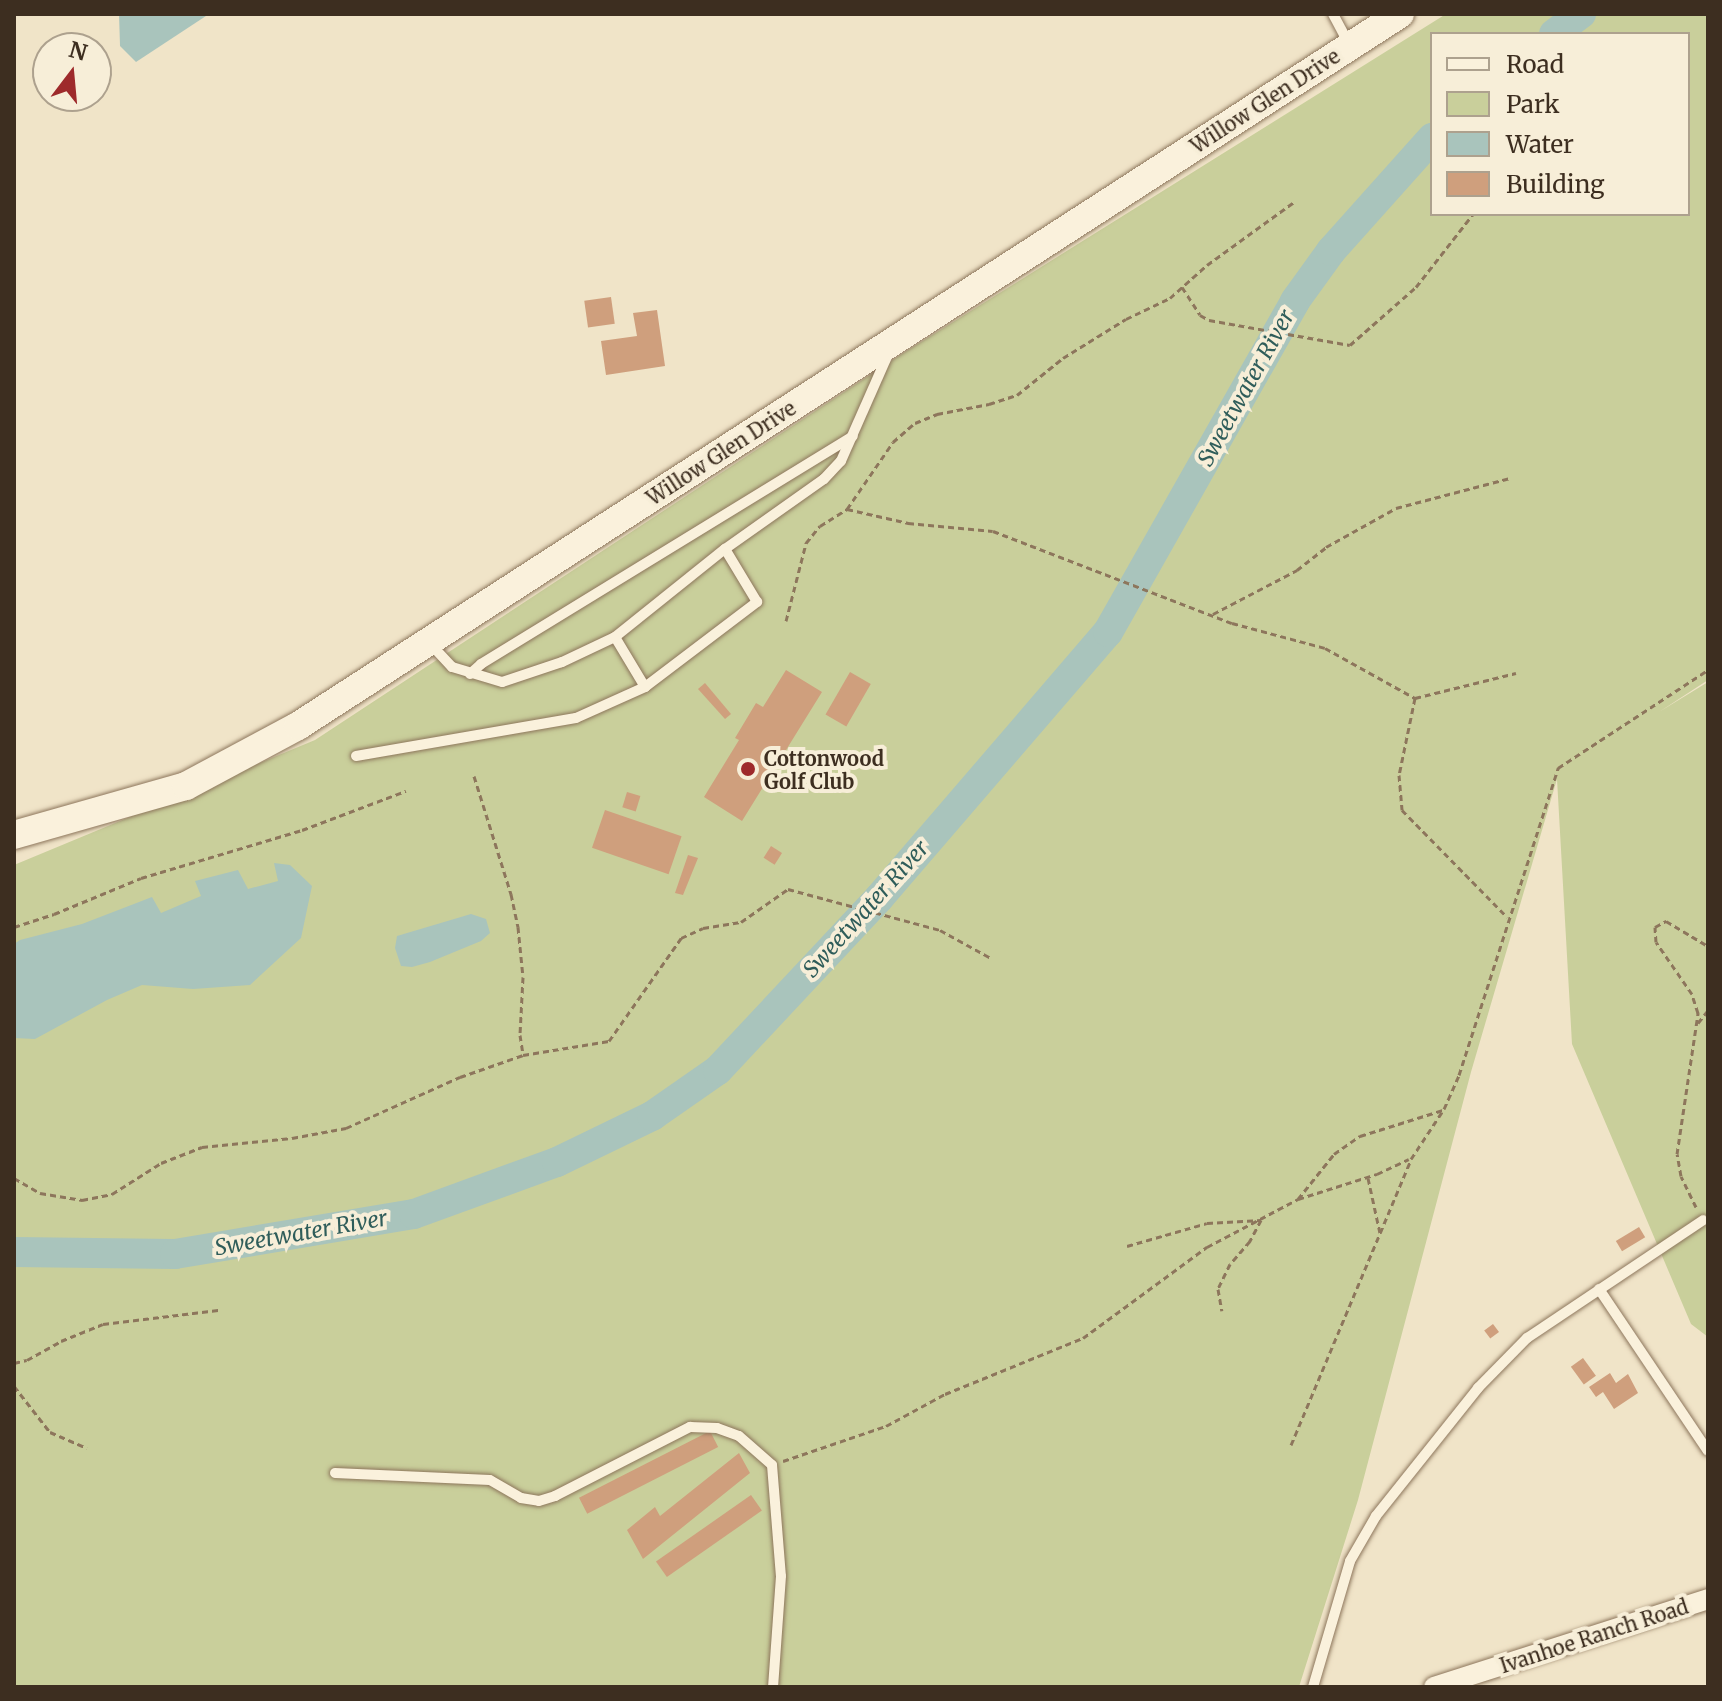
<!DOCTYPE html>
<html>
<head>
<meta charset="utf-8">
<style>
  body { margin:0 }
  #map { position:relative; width:1722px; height:1701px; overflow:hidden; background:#f0e4c8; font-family:Merriweather,serif }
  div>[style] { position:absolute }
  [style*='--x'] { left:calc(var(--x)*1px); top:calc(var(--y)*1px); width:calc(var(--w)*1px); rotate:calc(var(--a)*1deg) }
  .green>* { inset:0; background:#c9cf9b }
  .water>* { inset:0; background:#a9c4bc }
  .river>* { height:30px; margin:-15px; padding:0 15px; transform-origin:15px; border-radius:15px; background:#a9c4bc }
  .building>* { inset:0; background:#cf9f7d; transform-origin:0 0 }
  .path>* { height:3px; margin-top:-1.5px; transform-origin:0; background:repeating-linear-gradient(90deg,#8d765c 0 6px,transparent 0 10px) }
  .roads { filter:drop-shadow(0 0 2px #8d765c) drop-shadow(0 0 2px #8d765c) }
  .lane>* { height:10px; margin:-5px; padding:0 5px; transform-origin:5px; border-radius:5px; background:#faf1dc }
  .street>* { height:20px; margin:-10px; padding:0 10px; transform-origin:10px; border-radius:10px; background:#faf1dc }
  .secondary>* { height:28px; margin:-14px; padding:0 14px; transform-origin:14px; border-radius:14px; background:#faf1dc }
  .dots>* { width:22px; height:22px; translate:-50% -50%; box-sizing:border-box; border:4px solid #f7eed8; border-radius:50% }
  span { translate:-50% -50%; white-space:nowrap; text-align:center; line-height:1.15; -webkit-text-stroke:8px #f7eed8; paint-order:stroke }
  .street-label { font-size:20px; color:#3d2e20 }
  .poi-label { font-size:20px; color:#3d2e20; font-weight:700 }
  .left { translate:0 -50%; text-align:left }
  .water-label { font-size:22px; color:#2f5d5a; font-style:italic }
  .frame { position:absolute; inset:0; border:16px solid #3d2e20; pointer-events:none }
  .legend { position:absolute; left:1430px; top:32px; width:260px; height:184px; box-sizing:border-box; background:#f7eed8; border:2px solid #ada18e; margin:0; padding:10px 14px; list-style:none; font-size:24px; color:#3d2e20 }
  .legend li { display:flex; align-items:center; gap:16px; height:40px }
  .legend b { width:40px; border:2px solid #ada18e }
  .north { position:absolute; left:32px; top:32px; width:80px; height:80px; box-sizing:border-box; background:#f7eed8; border:2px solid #ada18e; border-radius:50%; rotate:16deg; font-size:22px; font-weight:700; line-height:32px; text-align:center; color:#3d2e20 }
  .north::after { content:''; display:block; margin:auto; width:28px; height:36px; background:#9e2a2b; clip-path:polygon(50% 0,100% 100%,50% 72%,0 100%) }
</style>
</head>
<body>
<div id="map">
  <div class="green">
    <div style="clip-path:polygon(evenodd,1446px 14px,1708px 14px,1708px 680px,1659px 712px,1708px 682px,1708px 1337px,1691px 1324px,1572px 1044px,1557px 779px,1471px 1072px,1358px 1500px,1299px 1687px,14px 1687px,14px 865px,315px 740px,905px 352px,1446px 14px,1432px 34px,1688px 34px,1688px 214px,1432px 214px,1432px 34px)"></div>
  </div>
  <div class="water">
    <div style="clip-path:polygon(119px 14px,209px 14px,136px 62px,120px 46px)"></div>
    <div style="clip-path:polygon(274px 863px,290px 865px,312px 886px,301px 938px,250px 985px,193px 989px,142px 985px,107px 1000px,35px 1039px,14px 1038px,14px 944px,20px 940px,82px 924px,152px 897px,161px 913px,201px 896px,195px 881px,238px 870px,248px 889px,278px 881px)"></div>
    <div style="clip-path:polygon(471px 914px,486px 919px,490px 933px,481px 941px,430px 962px,412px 967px,401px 966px,395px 948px,397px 936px)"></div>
  </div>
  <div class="river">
    <div style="--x:1554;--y:34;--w:34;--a:-37"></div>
    <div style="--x:14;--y:1252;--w:161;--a:0.7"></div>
    <div style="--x:175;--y:1254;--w:242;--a:-9.5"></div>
    <div style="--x:414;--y:1214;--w:152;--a:-20"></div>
    <div style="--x:557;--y:1162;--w:106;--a:-25.8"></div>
    <div style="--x:652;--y:1116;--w:80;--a:-34.9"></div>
    <div style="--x:718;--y:1070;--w:236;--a:-46.9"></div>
    <div style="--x:879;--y:898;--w:351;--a:-49.3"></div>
    <div style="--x:1108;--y:632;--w:380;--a:-60.5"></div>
    <div style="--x:1295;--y:301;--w:62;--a:-54.2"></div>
    <div style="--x:1331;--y:251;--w:152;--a:-48.2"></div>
  </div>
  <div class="building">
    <div style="left:611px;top:297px;width:27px;height:27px;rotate:82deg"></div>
    <div style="clip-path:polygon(657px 310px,665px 366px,606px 375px,601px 341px,637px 336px,633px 313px)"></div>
    <div style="clip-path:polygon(786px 670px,822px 692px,742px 821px,704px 797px,739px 740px,735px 738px,756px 703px,763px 707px)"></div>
    <div style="left:850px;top:672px;width:24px;height:49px;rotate:30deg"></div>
    <div style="clip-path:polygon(705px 683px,731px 714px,725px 719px,698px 689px)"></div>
    <div style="left:627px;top:792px;width:14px;height:16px;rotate:17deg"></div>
    <div style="left:605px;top:810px;width:81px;height:40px;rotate:19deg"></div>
    <div style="left:771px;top:846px;width:13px;height:14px;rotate:32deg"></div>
    <div style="clip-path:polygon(688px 855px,698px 858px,683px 895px,675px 893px)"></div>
    <div style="left:1639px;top:1227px;width:12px;height:27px;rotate:59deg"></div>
    <div style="left:1493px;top:1324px;width:10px;height:11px;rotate:53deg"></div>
    <div style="left:1583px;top:1358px;width:22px;height:15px;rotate:54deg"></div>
    <div style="clip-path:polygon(1610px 1373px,1616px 1383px,1628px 1374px,1638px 1393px,1614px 1409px,1603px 1392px,1596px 1397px,1589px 1387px)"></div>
    <div style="left:710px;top:1431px;width:18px;height:147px;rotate:63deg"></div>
    <div style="clip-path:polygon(739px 1453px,750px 1473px,643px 1559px,627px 1530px,655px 1507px,660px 1516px)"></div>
    <div style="left:751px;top:1495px;width:19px;height:116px;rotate:55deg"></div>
  </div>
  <div class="path">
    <div style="--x:1182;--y:287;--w:33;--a:57"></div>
    <div style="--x:1200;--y:315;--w:10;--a:29"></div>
    <div style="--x:1209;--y:320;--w:143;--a:10.1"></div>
    <div style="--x:1350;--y:345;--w:88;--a:-41.3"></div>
    <div style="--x:1416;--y:287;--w:93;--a:-52"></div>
    <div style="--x:847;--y:509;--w:81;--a:-55.5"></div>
    <div style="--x:893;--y:442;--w:29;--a:-41"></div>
    <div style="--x:915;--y:423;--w:24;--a:-22"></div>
    <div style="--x:937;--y:414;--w:53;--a:-10.9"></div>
    <div style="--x:989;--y:404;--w:29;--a:-18"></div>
    <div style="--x:1017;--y:395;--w:59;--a:-38.8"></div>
    <div style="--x:1063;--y:358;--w:74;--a:-31.8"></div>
    <div style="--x:1126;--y:319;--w:49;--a:-25.5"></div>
    <div style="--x:1170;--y:298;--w:50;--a:-41.7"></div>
    <div style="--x:1207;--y:265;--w:107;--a:-35.9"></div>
    <div style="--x:1213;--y:614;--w:95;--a:-27.6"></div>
    <div style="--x:1297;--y:570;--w:37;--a:-38"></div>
    <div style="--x:1326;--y:547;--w:80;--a:-29.1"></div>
    <div style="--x:1396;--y:508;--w:118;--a:-14.7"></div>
    <div style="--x:786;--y:621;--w:81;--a:-75.6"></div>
    <div style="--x:806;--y:543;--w:22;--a:-51"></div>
    <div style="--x:820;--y:526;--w:32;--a:-32"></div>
    <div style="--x:847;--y:509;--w:63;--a:12.9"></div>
    <div style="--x:908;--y:523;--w:85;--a:5.4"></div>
    <div style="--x:993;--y:531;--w:256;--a:21.1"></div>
    <div style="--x:1232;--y:623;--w:96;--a:15"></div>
    <div style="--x:1325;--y:648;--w:103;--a:29.1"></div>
    <div style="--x:1415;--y:698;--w:104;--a:-13.9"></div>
    <div style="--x:1415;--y:698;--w:79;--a:101.7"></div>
    <div style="--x:1399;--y:775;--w:35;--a:85"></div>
    <div style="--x:1402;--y:810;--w:150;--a:45.5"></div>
    <div style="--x:474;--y:776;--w:124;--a:72.6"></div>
    <div style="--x:511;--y:894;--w:34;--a:78"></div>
    <div style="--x:518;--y:927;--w:50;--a:84.3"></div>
    <div style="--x:523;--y:977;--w:58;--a:93"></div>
    <div style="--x:520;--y:1035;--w:20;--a:81"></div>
    <div style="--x:523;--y:1055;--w:87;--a:-9.2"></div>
    <div style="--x:609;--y:1041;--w:126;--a:-55"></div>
    <div style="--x:681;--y:938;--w:24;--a:-24"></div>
    <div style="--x:703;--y:928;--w:38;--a:-9"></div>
    <div style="--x:741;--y:922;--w:57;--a:-35.1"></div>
    <div style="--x:788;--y:889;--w:157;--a:15.1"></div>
    <div style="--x:940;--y:930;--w:58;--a:28.8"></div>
    <div style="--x:14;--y:927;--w:42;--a:-18"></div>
    <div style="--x:54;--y:914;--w:94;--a:-22.5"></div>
    <div style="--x:141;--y:878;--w:168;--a:-16.6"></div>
    <div style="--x:302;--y:830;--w:111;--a:-20.6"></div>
    <div style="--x:1698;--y:1023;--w:16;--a:-52"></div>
    <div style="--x:14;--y:1178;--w:30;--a:30"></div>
    <div style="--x:40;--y:1193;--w:43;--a:9.5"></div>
    <div style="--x:82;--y:1200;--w:31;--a:-11"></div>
    <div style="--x:112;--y:1194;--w:58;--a:-32.3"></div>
    <div style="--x:161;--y:1163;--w:44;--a:-21.3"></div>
    <div style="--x:202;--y:1147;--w:90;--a:-5.7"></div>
    <div style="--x:292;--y:1138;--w:55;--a:-10.5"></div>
    <div style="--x:346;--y:1128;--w:125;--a:-24.1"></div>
    <div style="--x:460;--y:1077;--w:67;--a:-19.2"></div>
    <div style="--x:1368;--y:1178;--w:56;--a:77.7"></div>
    <div style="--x:1298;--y:1199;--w:58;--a:-51.3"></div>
    <div style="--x:1334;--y:1154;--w:32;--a:-35"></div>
    <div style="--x:1360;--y:1136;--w:87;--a:-17.4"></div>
    <div style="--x:1696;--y:1207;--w:34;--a:-116"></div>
    <div style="--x:1681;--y:1176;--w:22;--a:-100"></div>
    <div style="--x:1677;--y:1154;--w:143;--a:-81.5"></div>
    <div style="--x:1698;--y:1013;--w:20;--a:-108"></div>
    <div style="--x:1692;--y:994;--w:63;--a:-124.7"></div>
    <div style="--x:1656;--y:942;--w:15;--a:-94"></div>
    <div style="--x:1655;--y:927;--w:13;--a:-29"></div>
    <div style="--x:1666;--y:921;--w:49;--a:30.8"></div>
    <div style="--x:1127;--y:1246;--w:83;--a:-16"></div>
    <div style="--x:1207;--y:1223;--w:54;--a:-3.2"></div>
    <div style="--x:1261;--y:1220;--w:24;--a:118"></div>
    <div style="--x:1250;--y:1241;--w:30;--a:131"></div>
    <div style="--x:1230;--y:1264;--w:28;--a:116"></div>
    <div style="--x:1218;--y:1289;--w:22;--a:80"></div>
    <div style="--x:14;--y:1363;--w:13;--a:-13"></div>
    <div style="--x:27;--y:1360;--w:39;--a:-29"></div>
    <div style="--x:61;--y:1341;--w:45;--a:-22"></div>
    <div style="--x:103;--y:1324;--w:116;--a:-6.9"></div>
    <div style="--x:14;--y:1386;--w:58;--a:52"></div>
    <div style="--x:50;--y:1432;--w:40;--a:23.4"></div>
    <div style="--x:1291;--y:1445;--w:310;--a:-67.2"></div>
    <div style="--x:1411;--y:1159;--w:60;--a:-56.6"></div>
    <div style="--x:1444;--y:1109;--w:37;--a:-66"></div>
    <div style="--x:1459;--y:1075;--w:323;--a:-72.1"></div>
    <div style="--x:1558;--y:768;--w:179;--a:-33.2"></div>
    <div style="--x:783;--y:1461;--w:109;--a:-18.8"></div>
    <div style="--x:886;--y:1426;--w:67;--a:-28.5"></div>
    <div style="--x:945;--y:1394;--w:149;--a:-22.1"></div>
    <div style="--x:1083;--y:1338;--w:154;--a:-36.3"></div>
    <div style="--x:1207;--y:1247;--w:103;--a:-27.8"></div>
    <div style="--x:1298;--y:1199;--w:83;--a:-17.6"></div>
    <div style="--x:1377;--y:1174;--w:35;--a:-25"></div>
  </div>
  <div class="roads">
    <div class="lane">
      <div style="--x:1333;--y:14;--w:34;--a:62"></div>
      <div style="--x:615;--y:637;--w:141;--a:-38.7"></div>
      <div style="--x:725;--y:549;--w:121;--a:-35.3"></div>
      <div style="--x:824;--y:479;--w:25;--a:-47"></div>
      <div style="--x:841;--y:461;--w:119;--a:-66.2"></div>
      <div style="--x:470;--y:674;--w:15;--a:-42"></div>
      <div style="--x:481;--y:664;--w:436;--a:-31.5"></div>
      <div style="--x:645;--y:687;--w:141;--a:-37.2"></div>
      <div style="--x:757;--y:602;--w:62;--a:-121.1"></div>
      <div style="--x:356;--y:756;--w:223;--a:-9.8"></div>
      <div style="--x:576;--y:718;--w:76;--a:-24.2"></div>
      <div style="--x:645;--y:687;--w:58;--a:-121"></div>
      <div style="--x:615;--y:637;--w:59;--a:154.7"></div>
      <div style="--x:562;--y:662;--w:63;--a:161.6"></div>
      <div style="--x:502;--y:682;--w:52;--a:-163.3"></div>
      <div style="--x:452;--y:667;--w:33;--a:-133"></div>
      <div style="--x:1599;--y:1289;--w:195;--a:56.1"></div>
      <div style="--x:335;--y:1473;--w:155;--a:2.6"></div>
      <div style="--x:490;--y:1480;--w:36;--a:30"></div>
      <div style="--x:521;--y:1498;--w:18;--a:9"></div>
      <div style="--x:539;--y:1501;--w:17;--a:-17"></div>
      <div style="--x:555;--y:1496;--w:152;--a:-27.1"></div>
      <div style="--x:690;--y:1427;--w:27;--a:2"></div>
      <div style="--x:717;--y:1428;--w:23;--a:20"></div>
      <div style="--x:739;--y:1436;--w:44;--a:41.3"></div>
      <div style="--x:772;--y:1465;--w:111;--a:85.4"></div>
      <div style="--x:781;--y:1576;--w:111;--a:94.1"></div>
      <div style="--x:1313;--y:1687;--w:131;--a:-73.6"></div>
      <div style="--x:1350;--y:1561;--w:52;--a:-60"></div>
      <div style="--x:1376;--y:1516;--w:164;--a:-51.4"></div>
      <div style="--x:1478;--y:1388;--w:70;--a:-45.6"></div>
      <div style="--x:1527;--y:1338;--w:212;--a:-33.8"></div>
    </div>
    <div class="street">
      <div style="--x:1434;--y:1687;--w:288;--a:-17.8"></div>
    </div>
    <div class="secondary">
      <div style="--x:14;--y:835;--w:179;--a:-15.9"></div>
      <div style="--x:186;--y:786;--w:127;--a:-28.2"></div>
      <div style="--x:298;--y:726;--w:1312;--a:-32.87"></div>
    </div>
  </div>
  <div class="dots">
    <div style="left:748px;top:769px;background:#9e2a2b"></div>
  </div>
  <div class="street-label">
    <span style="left:1265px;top:101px;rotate:-33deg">Willow Glen Drive</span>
    <span style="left:721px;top:453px;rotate:-33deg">Willow Glen Drive</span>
    <span style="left:1594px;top:1636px;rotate:-18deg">Ivanhoe Ranch Road</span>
  </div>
  <div class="poi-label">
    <span class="left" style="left:764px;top:770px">Cottonwood<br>Golf Club</span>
  </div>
  <div class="water-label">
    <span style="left:1246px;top:388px;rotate:-61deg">Sweetwater River</span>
    <span style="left:866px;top:909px;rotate:-48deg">Sweetwater River</span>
    <span style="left:301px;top:1233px;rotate:-10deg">Sweetwater River</span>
  </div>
  <div class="frame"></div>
  <ul class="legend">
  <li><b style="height:10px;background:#faf1dc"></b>Road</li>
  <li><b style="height:22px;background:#c9cf9b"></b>Park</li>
  <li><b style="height:22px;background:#a9c4bc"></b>Water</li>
  <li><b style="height:22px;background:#cf9f7d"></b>Building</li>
  </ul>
  <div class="north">N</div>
</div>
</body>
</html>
